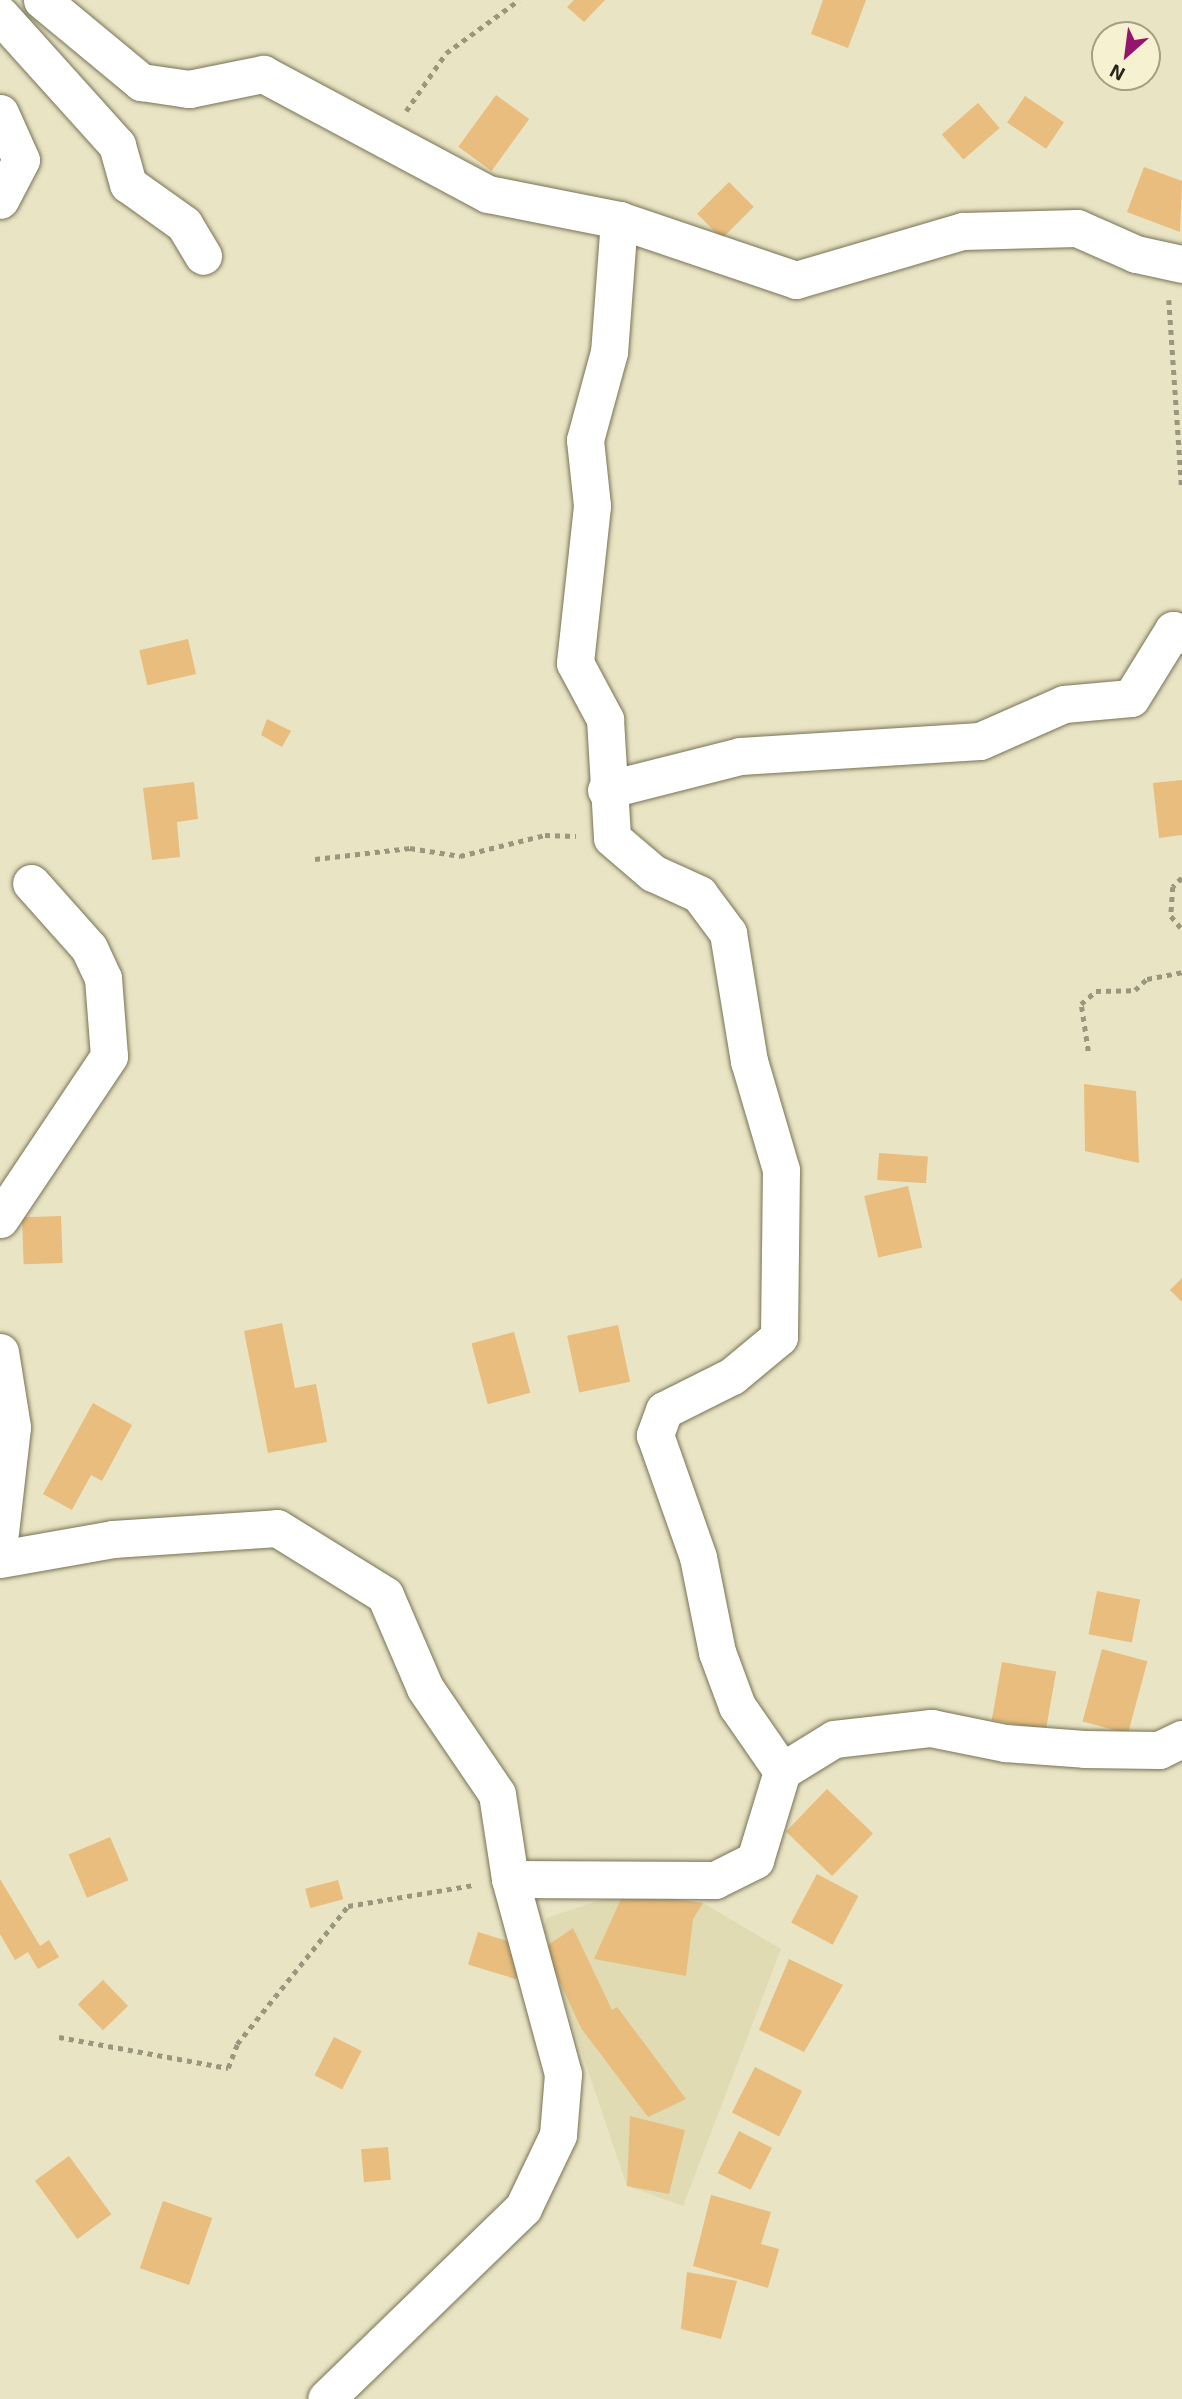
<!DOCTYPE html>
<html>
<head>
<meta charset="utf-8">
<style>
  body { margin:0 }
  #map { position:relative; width:1182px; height:2399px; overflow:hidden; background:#e9e4c4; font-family:"Exo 2",sans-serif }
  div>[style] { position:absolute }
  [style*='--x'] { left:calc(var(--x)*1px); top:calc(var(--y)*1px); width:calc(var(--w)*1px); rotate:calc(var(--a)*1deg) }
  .built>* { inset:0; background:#e0dbb3 }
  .building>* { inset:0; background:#e8bd7d; transform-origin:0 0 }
  .path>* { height:4.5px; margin-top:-2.25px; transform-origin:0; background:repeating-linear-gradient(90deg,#9b977f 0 5px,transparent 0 10px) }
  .roads { filter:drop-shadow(0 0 2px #777356) drop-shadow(0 0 2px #777356) }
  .street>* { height:37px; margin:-18.5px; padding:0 18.5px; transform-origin:18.5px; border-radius:18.5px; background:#fff }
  span { translate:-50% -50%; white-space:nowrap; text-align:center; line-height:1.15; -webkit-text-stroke:5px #f6f2d1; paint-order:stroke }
  .north { position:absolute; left:1091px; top:21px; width:70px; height:70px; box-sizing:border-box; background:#f6f2d1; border:2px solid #a3a087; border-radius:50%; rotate:208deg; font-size:19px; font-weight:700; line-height:28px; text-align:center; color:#262418 }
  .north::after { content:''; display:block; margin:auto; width:24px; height:32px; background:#95156d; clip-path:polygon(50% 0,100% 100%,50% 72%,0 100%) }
</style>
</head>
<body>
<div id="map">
  <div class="built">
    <div style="clip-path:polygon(624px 1892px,703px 1903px,781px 1949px,683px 2206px,627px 2186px,541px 1932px,547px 1918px)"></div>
  </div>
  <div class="building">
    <div style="clip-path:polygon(574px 0,605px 0,584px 22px,567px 7px)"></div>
    <div style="clip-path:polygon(823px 0,866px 0,848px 48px,811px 34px)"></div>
    <div style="left:496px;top:95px;width:41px;height:64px;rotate:36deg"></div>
    <div style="left:1025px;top:96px;width:47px;height:32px;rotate:34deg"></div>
    <div style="left:978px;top:103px;width:33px;height:48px;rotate:49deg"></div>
    <div style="clip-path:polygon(1144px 167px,1182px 181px,1180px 232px,1127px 212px)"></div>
    <div style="left:729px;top:182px;width:35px;height:45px;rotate:45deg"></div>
    <div style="left:188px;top:639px;width:36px;height:50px;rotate:77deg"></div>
    <div style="clip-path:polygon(267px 719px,291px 731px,282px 747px,261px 735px)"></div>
    <div style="clip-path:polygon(1182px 780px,1182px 835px,1159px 838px,1153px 783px)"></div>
    <div style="clip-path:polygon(194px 782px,198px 819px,177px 822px,180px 857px,152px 860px,143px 788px)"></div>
    <div style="clip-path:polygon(1084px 1084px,1136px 1091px,1139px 1163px,1085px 1151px)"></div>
    <div style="left:879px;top:1153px;width:49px;height:27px;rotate:4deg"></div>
    <div style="left:908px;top:1186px;width:63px;height:45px;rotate:77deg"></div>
    <div style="left:61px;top:1216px;width:47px;height:39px;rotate:88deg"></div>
    <div style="clip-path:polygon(1182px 1278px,1182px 1302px,1170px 1290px)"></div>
    <div style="clip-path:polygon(282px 1323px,295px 1388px,316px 1384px,327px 1442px,268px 1453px,244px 1331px)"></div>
    <div style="left:618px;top:1325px;width:58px;height:52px;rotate:78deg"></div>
    <div style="left:514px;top:1332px;width:63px;height:44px;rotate:75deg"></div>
    <div style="clip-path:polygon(93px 1403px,132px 1425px,102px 1481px,91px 1475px,72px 1510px,43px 1494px)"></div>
    <div style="left:1097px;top:1591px;width:44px;height:44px;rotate:11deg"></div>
    <div style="left:1102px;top:1649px;width:47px;height:75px;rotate:15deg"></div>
    <div style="left:1002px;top:1662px;width:55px;height:59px;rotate:10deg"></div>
    <div style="left:827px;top:1789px;width:64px;height:59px;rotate:44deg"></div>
    <div style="left:110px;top:1837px;width:47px;height:45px;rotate:67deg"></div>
    <div style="left:817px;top:1874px;width:47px;height:55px;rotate:28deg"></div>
    <div style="clip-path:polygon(0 1879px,40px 1946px,49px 1940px,59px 1957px,38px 1969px,28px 1952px,15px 1960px,0 1934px)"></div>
    <div style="left:338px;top:1880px;width:20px;height:34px;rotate:75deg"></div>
    <div style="clip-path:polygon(624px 1892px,703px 1903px,693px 1919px,686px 1976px,594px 1959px)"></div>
    <div style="clip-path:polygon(573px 1928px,612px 2010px,617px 2007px,686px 2099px,648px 2117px,581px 2028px,544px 1948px)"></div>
    <div style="left:478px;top:1932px;width:50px;height:34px;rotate:17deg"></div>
    <div style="clip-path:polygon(789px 1959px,843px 1985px,804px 2052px,759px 2030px)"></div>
    <div style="left:103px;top:1980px;width:36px;height:35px;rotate:46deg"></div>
    <div style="left:334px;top:2037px;width:31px;height:43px;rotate:27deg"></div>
    <div style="left:755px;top:2067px;width:53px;height:51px;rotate:27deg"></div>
    <div style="clip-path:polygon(630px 2116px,685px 2130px,669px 2194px,627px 2186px)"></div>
    <div style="left:739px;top:2131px;width:37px;height:47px;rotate:27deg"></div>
    <div style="left:388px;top:2147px;width:33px;height:27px;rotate:85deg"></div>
    <div style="left:69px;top:2156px;width:72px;height:42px;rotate:54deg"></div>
    <div style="clip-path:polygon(711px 2195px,771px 2212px,761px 2244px,779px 2249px,768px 2288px,693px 2266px)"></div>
    <div style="left:163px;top:2201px;width:52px;height:71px;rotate:19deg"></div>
    <div style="clip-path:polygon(687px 2272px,737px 2281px,721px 2339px,681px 2329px)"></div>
  </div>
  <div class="path">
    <div style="--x:406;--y:111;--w:70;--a:-55.4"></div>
    <div style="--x:446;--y:53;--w:90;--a:-36"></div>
    <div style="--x:1169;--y:300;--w:189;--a:86.1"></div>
    <div style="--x:315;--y:859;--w:96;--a:-6.6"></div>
    <div style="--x:410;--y:848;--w:51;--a:9.1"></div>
    <div style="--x:460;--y:856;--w:88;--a:-13.9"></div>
    <div style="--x:545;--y:835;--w:31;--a:2"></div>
    <div style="--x:1182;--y:878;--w:13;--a:135"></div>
    <div style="--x:1173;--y:887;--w:29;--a:94"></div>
    <div style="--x:1171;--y:916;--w:17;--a:50"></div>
    <div style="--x:1088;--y:1051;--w:48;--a:-98.5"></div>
    <div style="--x:1081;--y:1004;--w:20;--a:-41"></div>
    <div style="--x:1096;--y:991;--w:39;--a:-1"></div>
    <div style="--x:1135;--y:990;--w:16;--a:-43"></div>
    <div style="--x:1147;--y:979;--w:36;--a:-11"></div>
    <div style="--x:59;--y:2037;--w:172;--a:10.4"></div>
    <div style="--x:228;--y:2068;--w:26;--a:-69"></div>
    <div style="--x:237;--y:2044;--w:177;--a:-51.2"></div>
    <div style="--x:348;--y:1906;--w:128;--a:-9.5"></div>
  </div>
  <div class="roads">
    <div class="street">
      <div style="--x:42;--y:0;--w:129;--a:39.6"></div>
      <div style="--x:141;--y:82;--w:49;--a:8.3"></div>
      <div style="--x:189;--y:89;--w:76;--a:-11.5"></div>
      <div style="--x:263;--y:74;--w:255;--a:28.1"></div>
      <div style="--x:488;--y:194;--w:134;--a:11.2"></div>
      <div style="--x:619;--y:220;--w:187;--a:18.7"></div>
      <div style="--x:796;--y:280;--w:174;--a:-16.4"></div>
      <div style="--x:963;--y:231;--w:114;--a:-1.5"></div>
      <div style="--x:1077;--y:228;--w:64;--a:23.8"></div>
      <div style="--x:1136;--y:254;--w:47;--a:12.3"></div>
      <div style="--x:0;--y:15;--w:175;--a:48"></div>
      <div style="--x:117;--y:145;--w:41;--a:74.2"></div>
      <div style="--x:128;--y:184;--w:69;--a:35.5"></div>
      <div style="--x:184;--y:224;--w:37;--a:59"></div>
      <div style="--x:0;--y:113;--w:51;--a:65.9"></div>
      <div style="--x:21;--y:160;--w:45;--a:117.7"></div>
      <div style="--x:619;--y:220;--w:132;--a:94.3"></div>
      <div style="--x:609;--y:352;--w:91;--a:105.3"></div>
      <div style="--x:585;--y:440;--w:66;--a:83.9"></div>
      <div style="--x:592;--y:506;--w:158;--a:96.2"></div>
      <div style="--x:575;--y:663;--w:64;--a:61.8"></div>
      <div style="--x:605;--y:719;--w:119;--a:86.6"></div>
      <div style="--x:612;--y:838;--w:54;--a:40.5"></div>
      <div style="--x:653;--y:873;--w:51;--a:24.5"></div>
      <div style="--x:699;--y:894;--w:49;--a:53.4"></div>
      <div style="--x:728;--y:933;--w:130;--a:80.7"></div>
      <div style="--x:749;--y:1061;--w:114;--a:73.6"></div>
      <div style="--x:781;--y:1170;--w:167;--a:90.7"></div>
      <div style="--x:779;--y:1337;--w:61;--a:140.3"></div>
      <div style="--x:732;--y:1376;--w:76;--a:153.4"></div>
      <div style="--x:664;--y:1410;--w:27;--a:110"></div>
      <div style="--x:655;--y:1435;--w:129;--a:70.6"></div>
      <div style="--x:698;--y:1557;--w:97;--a:78.7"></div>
      <div style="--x:717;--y:1652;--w:58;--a:69.7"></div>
      <div style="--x:737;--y:1706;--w:79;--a:55.3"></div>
      <div style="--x:606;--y:790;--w:138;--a:-14.2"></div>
      <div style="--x:740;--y:756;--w:240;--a:-3.6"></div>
      <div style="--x:980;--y:741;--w:92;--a:-23.8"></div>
      <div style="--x:1064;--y:704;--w:67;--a:-5.1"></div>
      <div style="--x:1131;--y:698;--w:80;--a:-58.3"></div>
      <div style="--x:1173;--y:630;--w:10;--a:29"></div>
      <div style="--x:0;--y:1219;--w:196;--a:-56.2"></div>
      <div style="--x:109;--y:1056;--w:78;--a:-94.4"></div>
      <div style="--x:103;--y:978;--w:33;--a:-115"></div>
      <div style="--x:89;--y:948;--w:87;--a:-131.7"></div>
      <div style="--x:0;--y:1352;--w:76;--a:80.9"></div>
      <div style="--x:12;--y:1427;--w:106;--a:96.5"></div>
      <div style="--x:0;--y:1559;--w:115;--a:-10"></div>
      <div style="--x:113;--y:1539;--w:164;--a:-3.8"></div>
      <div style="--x:277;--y:1528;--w:127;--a:31.8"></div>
      <div style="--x:385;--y:1595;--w:101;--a:66.7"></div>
      <div style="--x:425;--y:1688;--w:128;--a:55.8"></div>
      <div style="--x:497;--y:1794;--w:86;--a:81.3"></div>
      <div style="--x:510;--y:1879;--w:202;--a:74.8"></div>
      <div style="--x:563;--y:2074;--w:61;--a:94.7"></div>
      <div style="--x:558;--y:2135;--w:81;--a:115.6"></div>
      <div style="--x:523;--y:2208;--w:274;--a:135.9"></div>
      <div style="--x:510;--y:1879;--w:205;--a:0.3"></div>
      <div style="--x:715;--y:1880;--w:45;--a:-26.6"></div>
      <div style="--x:755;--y:1860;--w:93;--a:-73.1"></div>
      <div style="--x:782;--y:1771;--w:61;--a:-31.6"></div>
      <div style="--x:834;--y:1739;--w:98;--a:-6.5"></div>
      <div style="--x:931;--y:1728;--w:76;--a:11.5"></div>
      <div style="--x:1005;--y:1743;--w:79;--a:4.3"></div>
      <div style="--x:1084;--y:1749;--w:75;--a:0.8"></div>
      <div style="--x:1159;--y:1750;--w:25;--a:-26"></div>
    </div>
  </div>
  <div class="north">N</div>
</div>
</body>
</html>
